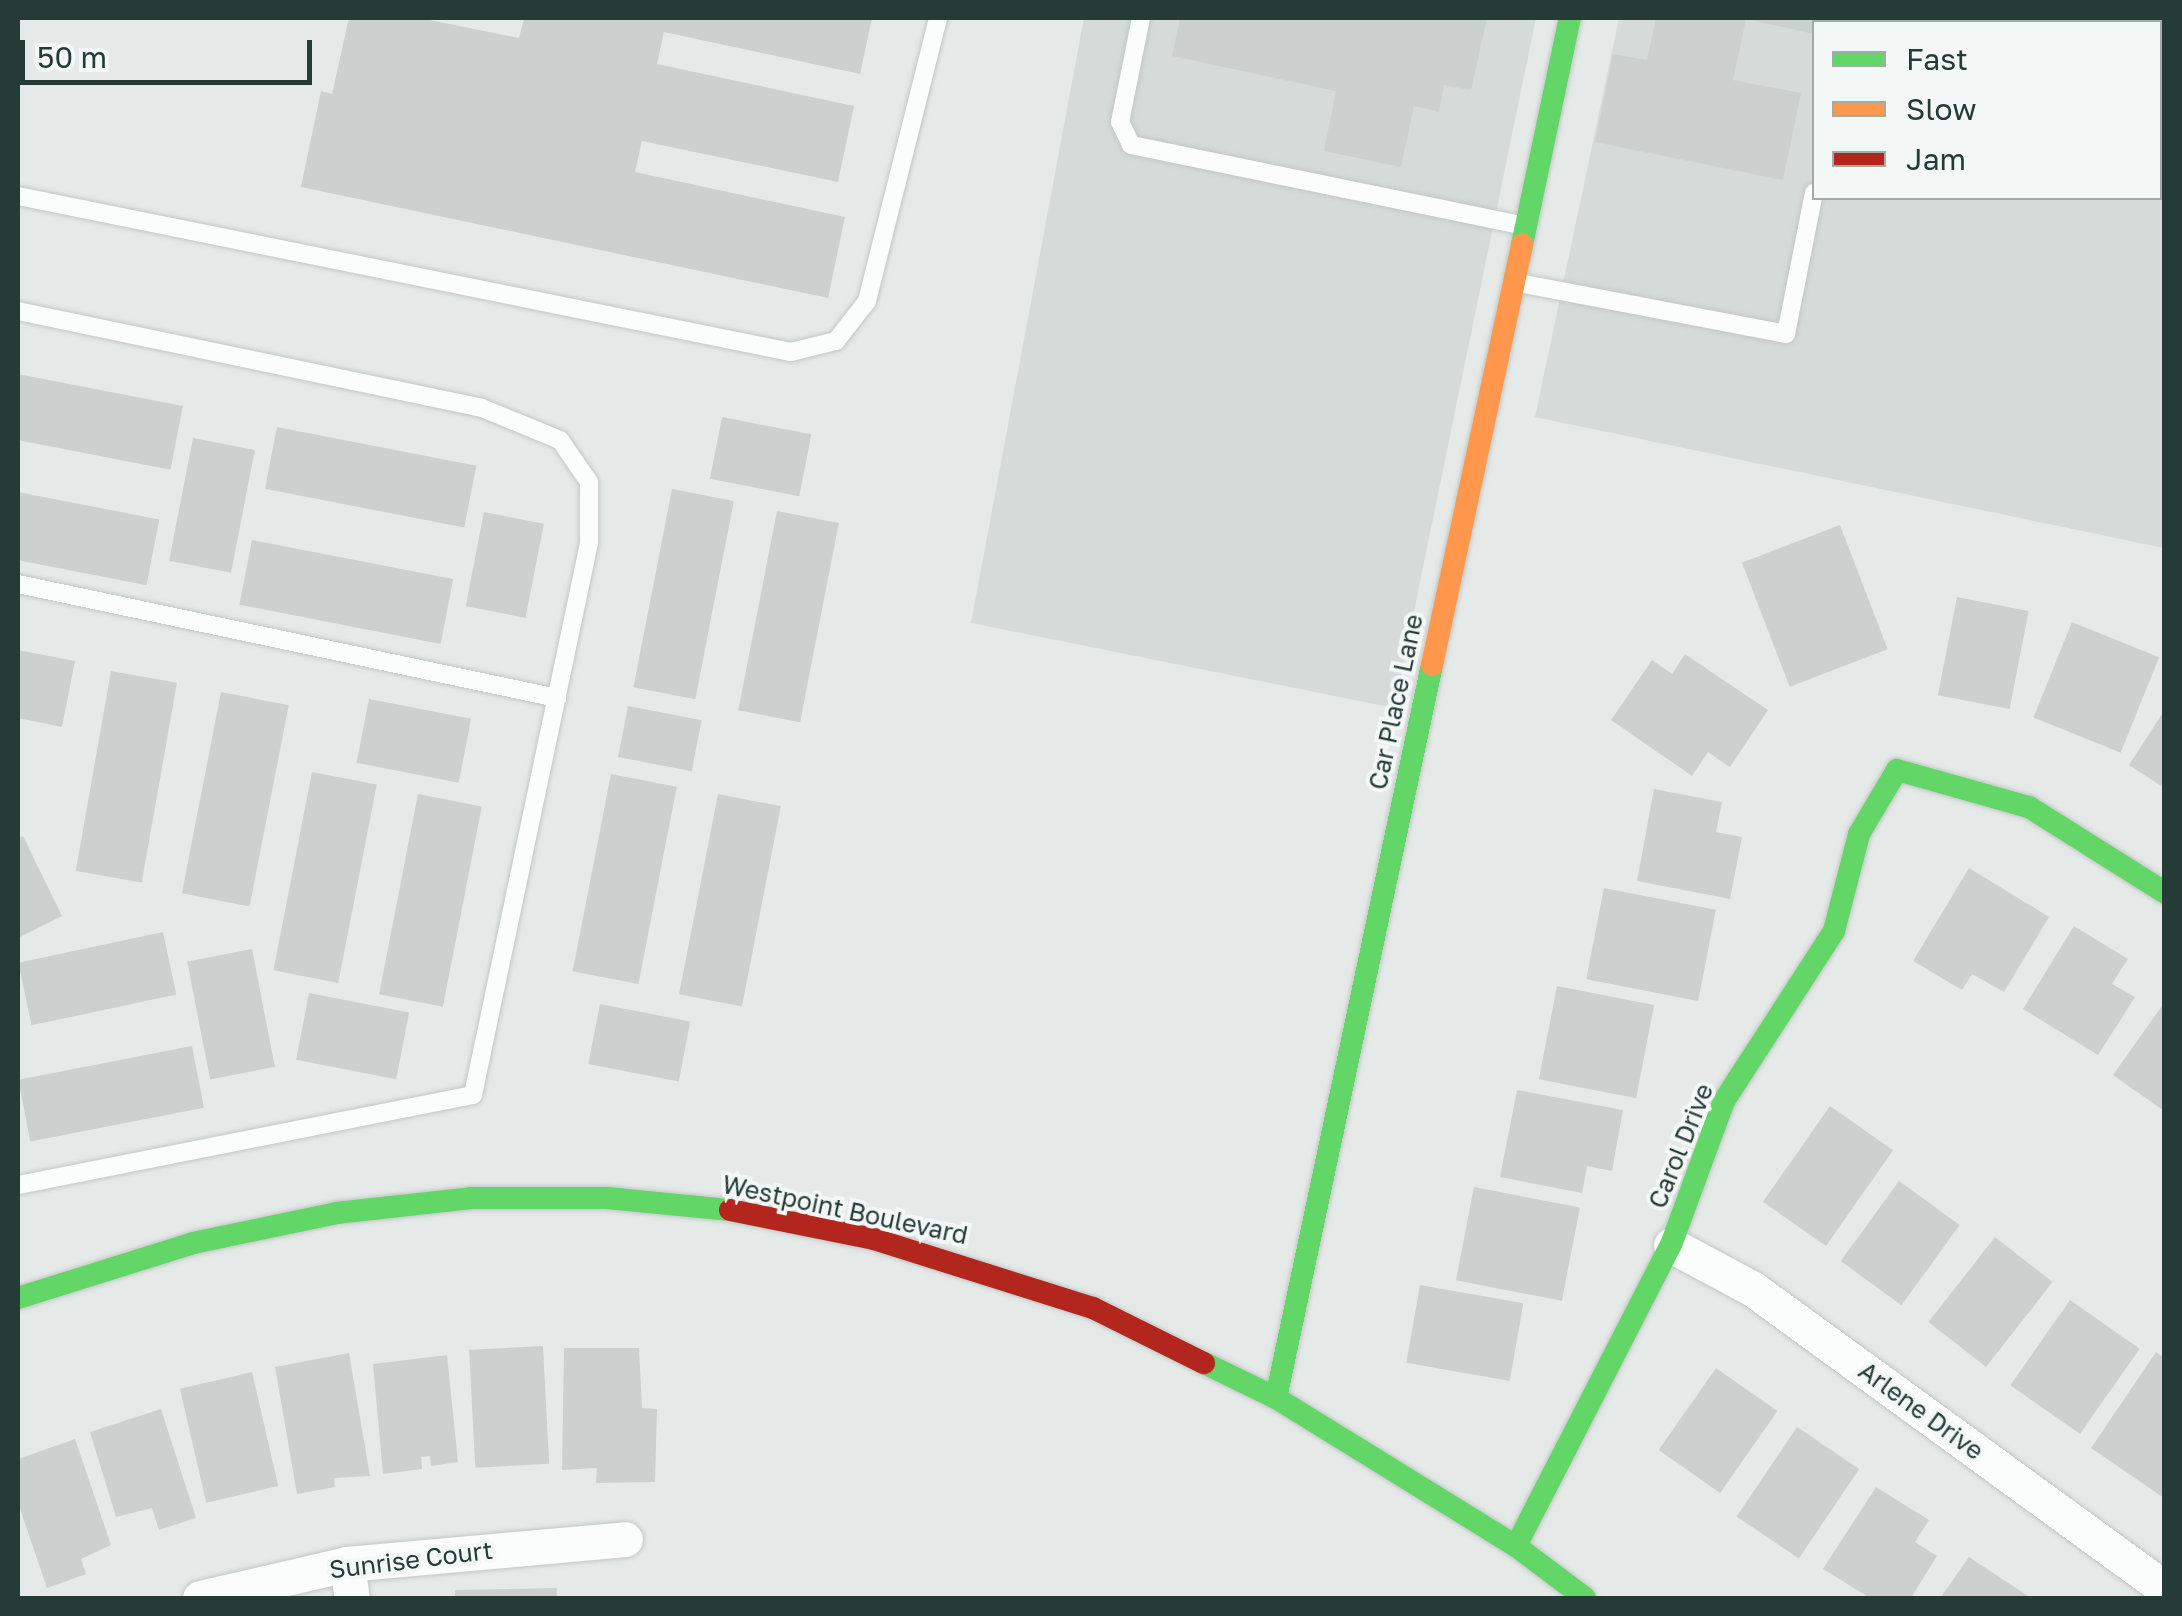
<!DOCTYPE html>
<html>
<head>
<meta charset="utf-8">
<style>
  body { margin:0 }
  #map { position:relative; width:2182px; height:1616px; overflow:hidden; background:#e5eae8; font-family:"Golos Text",sans-serif }
  div>[style] { position:absolute }
  [style*='--x'] { left:calc(var(--x)*1px); top:calc(var(--y)*1px); width:calc(var(--w)*1px); rotate:calc(var(--a)*1deg) }
  .built>* { inset:0; background:#d4dbd8 }
  .building>* { inset:0; background:#ccd1cf; transform-origin:0 0 }
  .roads { filter:drop-shadow(0 0 2px #c2c7c5) drop-shadow(0 0 2px #c2c7c5) }
  .lane>* { height:18px; margin:-9px; padding:0 9px; transform-origin:9px; border-radius:9px; background:#fbfcfc }
  .street>* { height:35px; margin:-17.5px; padding:0 17.5px; transform-origin:17.5px; border-radius:17.5px; background:#fbfcfc }
  .fast>* { height:22px; margin:-11px; padding:0 11px; transform-origin:11px; border-radius:11px; background:#63d668 }
  .slow>* { height:22px; margin:-11px; padding:0 11px; transform-origin:11px; border-radius:11px; background:#ff974d }
  .jam>* { height:22px; margin:-11px; padding:0 11px; transform-origin:11px; border-radius:11px; background:#b3261e }
  span { translate:-50% -50%; white-space:nowrap; text-align:center; line-height:1.15; -webkit-text-stroke:8px #f3f8f6; paint-order:stroke }
  .street-label { font-size:25px; color:#253b36 }
  .frame { position:absolute; inset:0; border:20px solid #253b36; pointer-events:none }
  .legend { position:absolute; left:1812px; top:20px; width:350px; height:180px; box-sizing:border-box; background:#f3f8f6; border:2px solid #a1aca9; margin:0; padding:12px 18px; list-style:none; font-size:30px; color:#253b36 }
  .legend li { display:flex; align-items:center; gap:20px; height:50px }
  .legend b { width:50px; border:2px solid #a1aca9 }
  .scale { position:absolute; left:20px; top:40px; width:292px; height:45px; box-sizing:border-box; border:5px solid #253b36; border-top:0; padding-left:12px; font-size:30px; line-height:35px; white-space:nowrap; color:#253b36; -webkit-text-stroke:8px #f3f8f6; paint-order:stroke }
</style>
</head>
<body>
<div id="map">
  <div class="built">
    <div style="clip-path:polygon(1084px 18px,1536px 18px,1394px 708px,971px 623px)"></div>
    <div style="clip-path:polygon(evenodd,1619px 18px,2164px 18px,2164px 548px,1535px 417px,1619px 18px,1814px 22px,2160px 22px,2160px 198px,1814px 198px,1814px 22px)"></div>
  </div>
  <div class="building">
    <div style="clip-path:polygon(349px 18px,420px 18px,519px 38px,524px 18px,872px 18px,860px 74px,664px 32px,657px 64px,854px 106px,838px 182px,642px 141px,635px 172px,845px 217px,828px 298px,301px 187px,321px 91px,332px 94px)"></div>
    <div style="clip-path:polygon(1180px 18px,1487px 18px,1471px 90px,1444px 85px,1439px 112px,1414px 106px,1401px 167px,1324px 151px,1336px 91px,1172px 56px)"></div>
    <div style="clip-path:polygon(1656px 18px,1917px 18px,1814px 22px,1814px 34px,1746px 19px,1733px 80px,1801px 93px,1783px 180px,1595px 142px,1613px 54px,1647px 60px)"></div>
    <div style="left:18px;top:374px;width:168px;height:65px;rotate:11deg"></div>
    <div style="left:722px;top:417px;width:91px;height:63px;rotate:11deg"></div>
    <div style="left:277px;top:427px;width:203px;height:63px;rotate:11deg"></div>
    <div style="left:193px;top:438px;width:63px;height:125px;rotate:11deg"></div>
    <div style="left:672px;top:489px;width:63px;height:202px;rotate:11deg"></div>
    <div style="left:18px;top:492px;width:144px;height:67px;rotate:11deg"></div>
    <div style="left:777px;top:511px;width:63px;height:203px;rotate:11deg"></div>
    <div style="left:484px;top:512px;width:61px;height:96px;rotate:11deg"></div>
    <div style="left:1840px;top:525px;width:133px;height:105px;rotate:69deg"></div>
    <div style="left:252px;top:540px;width:205px;height:66px;rotate:11deg"></div>
    <div style="left:1957px;top:597px;width:73px;height:100px;rotate:11deg"></div>
    <div style="left:2072px;top:622px;width:94px;height:103px;rotate:22deg"></div>
    <div style="clip-path:polygon(18px 650px,75px 661px,62px 727px,18px 718px)"></div>
    <div style="clip-path:polygon(1685px 654px,1768px 710px,1730px 767px,1708px 752px,1692px 776px,1611px 720px,1652px 660px,1672px 674px)"></div>
    <div style="left:111px;top:671px;width:67px;height:203px;rotate:10deg"></div>
    <div style="left:221px;top:692px;width:69px;height:205px;rotate:11deg"></div>
    <div style="left:369px;top:699px;width:104px;height:65px;rotate:11deg"></div>
    <div style="left:628px;top:706px;width:75px;height:52px;rotate:11deg"></div>
    <div style="clip-path:polygon(2164px 711px,2164px 788px,2129px 765px)"></div>
    <div style="left:312px;top:772px;width:66px;height:202px;rotate:11deg"></div>
    <div style="left:611px;top:774px;width:67px;height:201px;rotate:11deg"></div>
    <div style="clip-path:polygon(1654px 789px,1722px 802px,1716px 832px,1742px 837px,1730px 899px,1637px 881px)"></div>
    <div style="left:418px;top:794px;width:65px;height:204px;rotate:11deg"></div>
    <div style="left:718px;top:794px;width:64px;height:204px;rotate:11deg"></div>
    <div style="clip-path:polygon(23px 836px,62px 916px,18px 938px,18px 838px)"></div>
    <div style="clip-path:polygon(1969px 868px,2049px 917px,2004px 992px,1972px 974px,1962px 990px,1913px 961px)"></div>
    <div style="left:1604px;top:888px;width:114px;height:93px;rotate:11deg"></div>
    <div style="clip-path:polygon(2074px 926px,2128px 959px,2112px 984px,2135px 997px,2098px 1055px,2023px 1009px)"></div>
    <div style="left:163px;top:932px;width:64px;height:148px;rotate:78deg"></div>
    <div style="left:252px;top:949px;width:120px;height:66px;rotate:79deg"></div>
    <div style="left:1557px;top:986px;width:99px;height:95px;rotate:11deg"></div>
    <div style="left:309px;top:993px;width:102px;height:68px;rotate:11deg"></div>
    <div style="clip-path:polygon(2164px 1003px,2164px 1111px,2113px 1075px)"></div>
    <div style="left:600px;top:1004px;width:92px;height:61px;rotate:11deg"></div>
    <div style="left:192px;top:1046px;width:63px;height:177px;rotate:79deg"></div>
    <div style="clip-path:polygon(1517px 1090px,1623px 1110px,1612px 1171px,1587px 1166px,1582px 1193px,1500px 1177px)"></div>
    <div style="left:1830px;top:1106px;width:77px;height:117px;rotate:35deg"></div>
    <div style="left:1899px;top:1181px;width:75px;height:99px;rotate:36deg"></div>
    <div style="left:1474px;top:1187px;width:108px;height:95px;rotate:11deg"></div>
    <div style="left:1995px;top:1237px;width:73px;height:108px;rotate:38deg"></div>
    <div style="left:1420px;top:1285px;width:105px;height:79px;rotate:10deg"></div>
    <div style="left:2070px;top:1300px;width:85px;height:104px;rotate:35deg"></div>
    <div style="left:543px;top:1346px;width:118px;height:74px;rotate:87deg"></div>
    <div style="clip-path:polygon(564px 1348px,639px 1348px,642px 1408px,657px 1409px,655px 1482px,596px 1483px,597px 1468px,562px 1470px)"></div>
    <div style="clip-path:polygon(2156px 1352px,2164px 1358px,2164px 1498px,2091px 1448px)"></div>
    <div style="clip-path:polygon(349px 1353px,370px 1476px,334px 1478px,335px 1487px,297px 1494px,275px 1367px)"></div>
    <div style="clip-path:polygon(447px 1355px,458px 1462px,431px 1466px,430px 1456px,421px 1457px,422px 1469px,383px 1474px,373px 1364px)"></div>
    <div style="left:1716px;top:1368px;width:75px;height:100px;rotate:35deg"></div>
    <div style="left:252px;top:1372px;width:117px;height:74px;rotate:77deg"></div>
    <div style="clip-path:polygon(161px 1409px,196px 1518px,159px 1530px,152px 1508px,116px 1517px,90px 1432px)"></div>
    <div style="left:1797px;top:1427px;width:75px;height:108px;rotate:34deg"></div>
    <div style="clip-path:polygon(75px 1439px,111px 1545px,81px 1559px,86px 1574px,47px 1588px,18px 1503px,18px 1459px)"></div>
    <div style="clip-path:polygon(1876px 1487px,1929px 1520px,1915px 1542px,1937px 1556px,1911px 1598px,1870px 1598px,1823px 1569px)"></div>
    <div style="clip-path:polygon(1969px 1557px,2031px 1598px,1940px 1598px)"></div>
    <div style="clip-path:polygon(557px 1588px,557px 1598px,455px 1598px,455px 1590px)"></div>
  </div>
  <div class="roads">
    <div class="lane">
      <div style="--x:1141;--y:18;--w:106;--a:101.4"></div>
      <div style="--x:1120;--y:122;--w:25;--a:64"></div>
      <div style="--x:1131;--y:145;--w:398;--a:11.6"></div>
      <div style="--x:1960;--y:22;--w:4;--a:-76"></div>
      <div style="--x:18;--y:196;--w:789;--a:11.41"></div>
      <div style="--x:791;--y:352;--w:46;--a:-13.7"></div>
      <div style="--x:836;--y:341;--w:51;--a:-52.2"></div>
      <div style="--x:867;--y:301;--w:292;--a:-75.9"></div>
      <div style="--x:1514;--y:282;--w:277;--a:10.8"></div>
      <div style="--x:1786;--y:334;--w:144;--a:-78.8"></div>
      <div style="--x:18;--y:311;--w:474;--a:11.8"></div>
      <div style="--x:482;--y:408;--w:84;--a:22.3"></div>
      <div style="--x:560;--y:440;--w:51;--a:55.4"></div>
      <div style="--x:589;--y:482;--w:61;--a:90"></div>
      <div style="--x:589;--y:543;--w:564;--a:101.87"></div>
      <div style="--x:473;--y:1095;--w:464;--a:168.8"></div>
      <div style="--x:18;--y:584;--w:551;--a:11.94"></div>
    </div>
    <div class="street">
      <div style="--x:1671;--y:1245;--w:93;--a:28.2"></div>
      <div style="--x:1753;--y:1289;--w:508;--a:36.04"></div>
      <div style="--x:347;--y:1564;--w:34;--a:82"></div>
      <div style="--x:200;--y:1598;--w:151;--a:-13"></div>
      <div style="--x:347;--y:1564;--w:279;--a:-5.1"></div>
    </div>
    <div class="fast">
      <div style="--x:1522;--y:245;--w:232;--a:-78.1"></div>
      <div style="--x:18;--y:1298;--w:183;--a:-17.4"></div>
      <div style="--x:193;--y:1243;--w:146;--a:-11.8"></div>
      <div style="--x:336;--y:1213;--w:136;--a:-6.3"></div>
      <div style="--x:471;--y:1198;--w:136;--a:0"></div>
      <div style="--x:607;--y:1198;--w:124;--a:5.6"></div>
      <div style="--x:1204;--y:1363;--w:80;--a:25.9"></div>
      <div style="--x:1276;--y:1398;--w:282;--a:31.7"></div>
      <div style="--x:1516;--y:1546;--w:86;--a:37"></div>
      <div style="--x:1276;--y:1398;--w:749;--a:-77.99"></div>
      <div style="--x:1516;--y:1546;--w:339;--a:-62.8"></div>
      <div style="--x:1671;--y:1245;--w:153;--a:-69.8"></div>
      <div style="--x:1724;--y:1101;--w:202;--a:-57.1"></div>
      <div style="--x:1834;--y:931;--w:100;--a:-75.5"></div>
      <div style="--x:1859;--y:834;--w:74;--a:-59.3"></div>
      <div style="--x:1897;--y:770;--w:137;--a:15.7"></div>
      <div style="--x:2029;--y:807;--w:160;--a:32.2"></div>
    </div>
    <div class="slow">
      <div style="--x:1432;--y:665;--w:430;--a:-77.9"></div>
    </div>
    <div class="jam">
      <div style="--x:730;--y:1210;--w:147;--a:11.4"></div>
      <div style="--x:874;--y:1239;--w:230;--a:17.5"></div>
      <div style="--x:1093;--y:1308;--w:124;--a:26.4"></div>
    </div>
  </div>
  <div class="street-label">
    <span style="left:1396px;top:702px;rotate:-78deg">Car Place Lane</span>
    <span style="left:1681px;top:1146px;rotate:-68deg">Carol Drive</span>
    <span style="left:845px;top:1210px;rotate:12deg">Westpoint Boulevard</span>
    <span style="left:1921px;top:1411px;rotate:36deg">Arlene Drive</span>
    <span style="left:411px;top:1560px;rotate:-7deg">Sunrise Court</span>
  </div>
  <div class="frame"></div>
  <ul class="legend">
  <li><b style="height:12px;background:#63d668"></b>Fast</li>
  <li><b style="height:12px;background:#ff974d"></b>Slow</li>
  <li><b style="height:12px;background:#b3261e"></b>Jam</li>
  </ul>
  <div class="scale">50 m</div>
</div>
</body>
</html>
